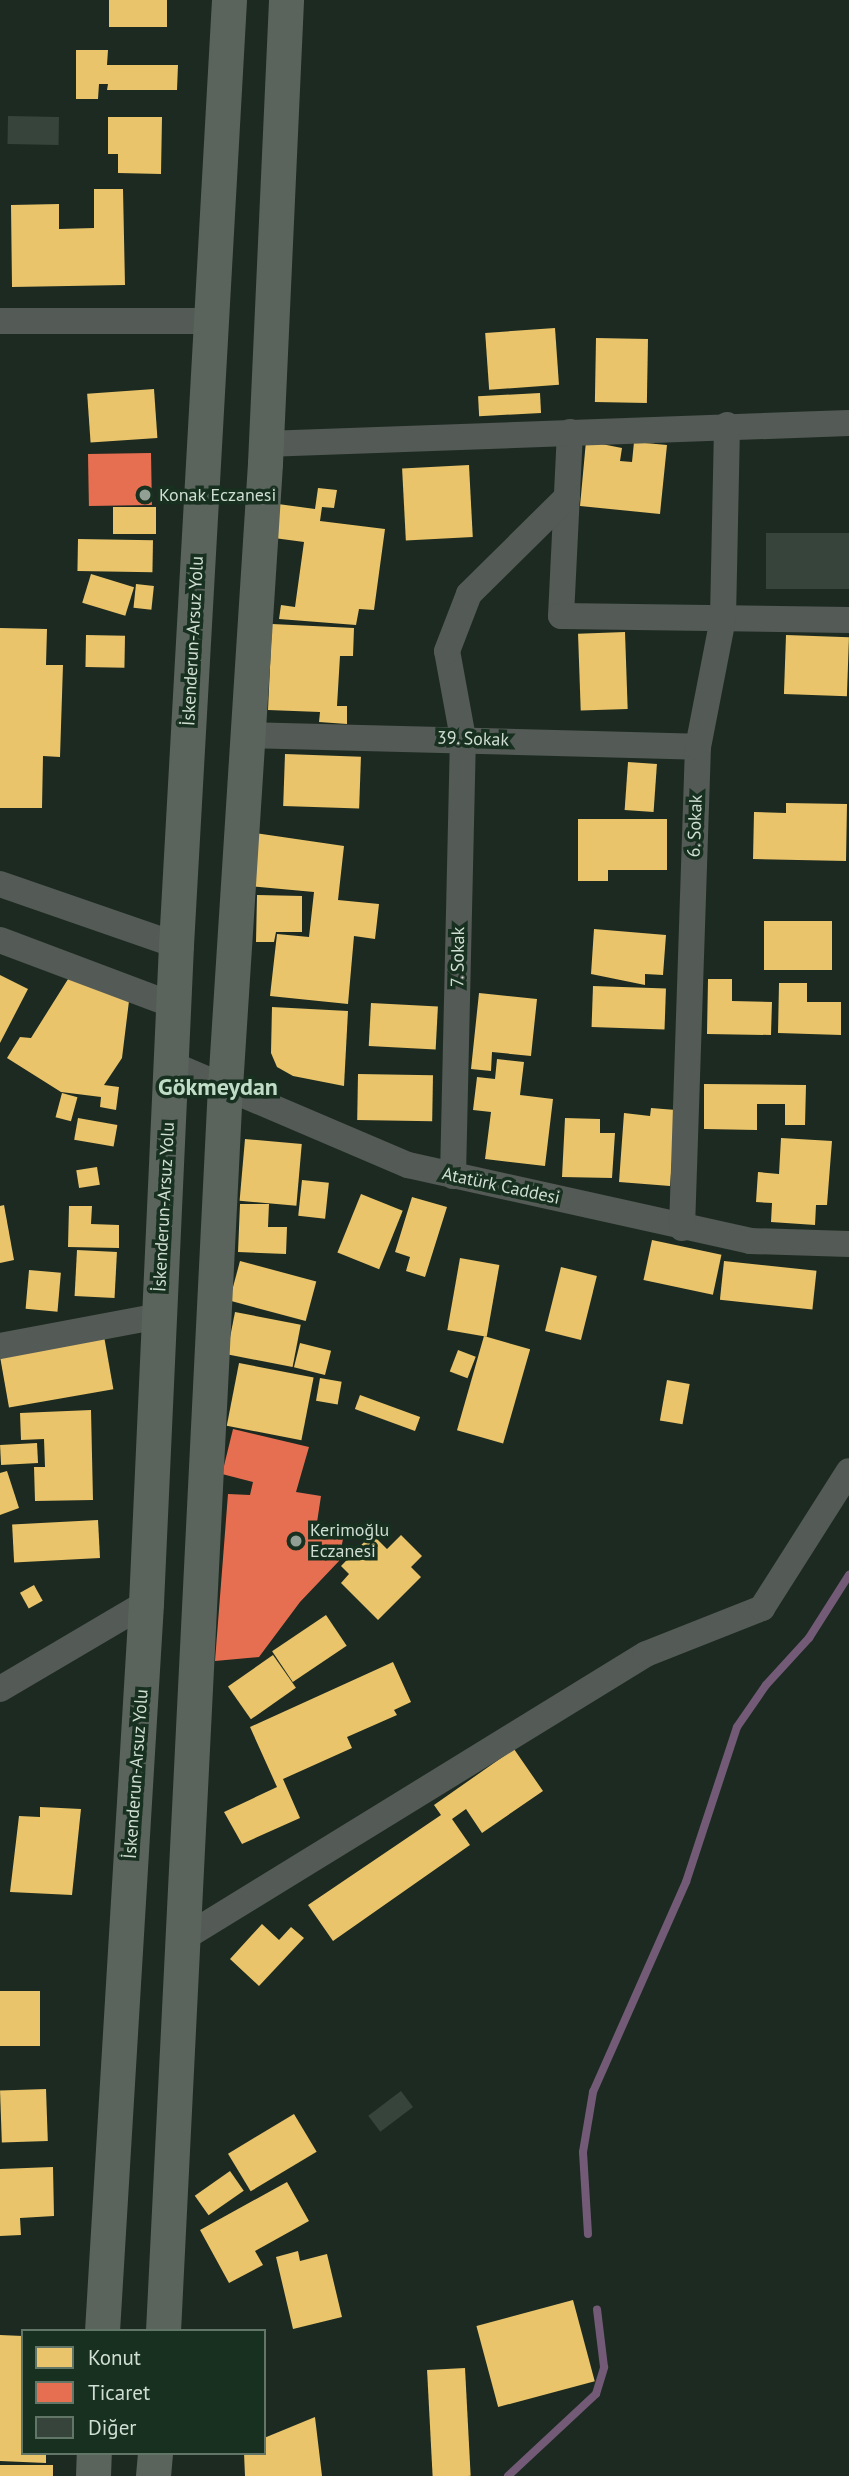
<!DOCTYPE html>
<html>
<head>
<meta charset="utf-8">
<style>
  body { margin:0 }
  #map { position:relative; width:849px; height:2476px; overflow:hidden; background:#1d2a21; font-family:"PT Sans",sans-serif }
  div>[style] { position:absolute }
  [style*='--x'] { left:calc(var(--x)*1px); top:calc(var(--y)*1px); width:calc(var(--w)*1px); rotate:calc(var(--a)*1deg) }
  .homes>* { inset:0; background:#e9c46a; transform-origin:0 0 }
  .shops>* { inset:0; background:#e76f51; transform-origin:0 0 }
  .stream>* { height:8px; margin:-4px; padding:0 4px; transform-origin:4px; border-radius:4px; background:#735b77 }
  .building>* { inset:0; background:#37443b; transform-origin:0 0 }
  .minor>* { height:26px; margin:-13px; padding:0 13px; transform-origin:13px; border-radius:13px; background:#545a56 }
  .major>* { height:35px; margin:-17.5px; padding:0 17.5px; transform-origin:17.5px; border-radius:17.5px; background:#5a645d }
  .dots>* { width:19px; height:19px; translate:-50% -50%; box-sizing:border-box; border:4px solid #17301f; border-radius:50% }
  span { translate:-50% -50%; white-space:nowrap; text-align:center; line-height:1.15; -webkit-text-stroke:7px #17301f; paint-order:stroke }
  .poi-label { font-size:18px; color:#d0ded3 }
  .left { translate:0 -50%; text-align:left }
  .street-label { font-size:18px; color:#d0ded3 }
  .district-label { font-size:24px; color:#c0dec7; font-weight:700 }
  .legend { position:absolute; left:21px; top:2329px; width:245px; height:126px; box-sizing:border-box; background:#17301f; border:2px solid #617667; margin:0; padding:9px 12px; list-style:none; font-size:21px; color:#d0ded3 }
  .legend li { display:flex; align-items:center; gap:14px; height:35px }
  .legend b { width:35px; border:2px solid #617667 }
</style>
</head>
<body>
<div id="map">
  <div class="homes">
    <div style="left:109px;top:0;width:58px;height:27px"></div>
    <div style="clip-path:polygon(76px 50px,108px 50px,107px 65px,178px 65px,177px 90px,107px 90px,108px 84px,99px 84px,98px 99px,76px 99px)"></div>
    <div style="clip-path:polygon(108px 117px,162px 117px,161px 174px,118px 173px,118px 154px,108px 154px)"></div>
    <div style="clip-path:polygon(94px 189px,123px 189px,125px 285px,12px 287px,11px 205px,59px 204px,59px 229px,94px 228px)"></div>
    <div style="left:555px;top:328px;width:57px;height:70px;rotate:86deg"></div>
    <div style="left:596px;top:338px;width:52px;height:64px;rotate:1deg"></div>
    <div style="left:154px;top:389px;width:49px;height:67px;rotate:86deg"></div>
    <div style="left:540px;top:393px;width:20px;height:62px;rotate:87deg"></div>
    <div style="clip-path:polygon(586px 441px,622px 448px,620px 461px,632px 462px,634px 442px,667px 445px,660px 514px,580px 506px)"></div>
    <div style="left:469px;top:465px;width:72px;height:67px;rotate:87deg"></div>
    <div style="clip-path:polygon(318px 488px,337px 490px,334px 508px,322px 507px,320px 521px,385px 529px,374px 610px,359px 609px,356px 625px,279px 619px,281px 605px,295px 607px,304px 542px,274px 538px,278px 504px,315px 509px)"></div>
    <div style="left:156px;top:507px;width:27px;height:43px;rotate:90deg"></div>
    <div style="left:78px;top:539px;width:75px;height:32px;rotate:1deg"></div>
    <div style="left:91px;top:574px;width:45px;height:30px;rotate:17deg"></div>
    <div style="left:136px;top:584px;width:18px;height:24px;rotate:6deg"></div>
    <div style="clip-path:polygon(272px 624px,354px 628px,353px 656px,340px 656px,337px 706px,347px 706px,347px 724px,319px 722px,320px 712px,268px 710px)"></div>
    <div style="clip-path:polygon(0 628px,47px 629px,46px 665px,63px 665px,60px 757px,43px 756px,42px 808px,0 808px)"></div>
    <div style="left:625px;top:632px;width:77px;height:47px;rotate:88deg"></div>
    <div style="left:86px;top:635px;width:39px;height:32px;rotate:1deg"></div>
    <div style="left:786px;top:635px;width:63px;height:59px;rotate:2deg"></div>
    <div style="left:285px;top:754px;width:76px;height:52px;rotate:2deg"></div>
    <div style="left:628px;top:762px;width:29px;height:48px;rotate:4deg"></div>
    <div style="clip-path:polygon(786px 803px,847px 804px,846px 861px,753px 859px,754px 812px,786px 813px)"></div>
    <div style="clip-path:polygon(578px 819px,667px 819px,667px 870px,608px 870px,608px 881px,578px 881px)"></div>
    <div style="clip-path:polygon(255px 833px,344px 846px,338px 900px,379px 904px,375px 939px,354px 936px,348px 1004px,270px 996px,277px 934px,309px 937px,314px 892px,250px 886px)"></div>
    <div style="clip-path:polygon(257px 895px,302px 896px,302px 932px,276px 932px,274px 942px,256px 942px)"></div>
    <div style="left:764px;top:921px;width:68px;height:49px"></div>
    <div style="clip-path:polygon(594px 929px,666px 935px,663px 975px,645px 974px,645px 985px,591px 974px)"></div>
    <div style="clip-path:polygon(75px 968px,130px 993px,122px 1058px,104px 1085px,119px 1087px,116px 1110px,100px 1107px,101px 1097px,61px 1092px,7px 1058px,20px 1037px,31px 1038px)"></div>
    <div style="clip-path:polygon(0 975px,28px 989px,0 1043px)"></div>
    <div style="clip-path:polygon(708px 979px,732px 979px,732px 1001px,772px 1002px,771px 1035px,707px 1034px)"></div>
    <div style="clip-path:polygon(779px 983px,807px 983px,807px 1002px,841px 1002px,841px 1035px,778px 1033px)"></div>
    <div style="left:593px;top:986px;width:73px;height:41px;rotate:2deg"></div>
    <div style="clip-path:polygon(479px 993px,537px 999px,531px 1056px,492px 1052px,491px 1071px,471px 1069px)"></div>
    <div style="left:371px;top:1003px;width:67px;height:43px;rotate:3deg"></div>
    <div style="clip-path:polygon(272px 1007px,348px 1011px,344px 1086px,293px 1076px,277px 1067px,271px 1053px)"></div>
    <div style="clip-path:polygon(497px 1059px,524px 1062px,520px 1095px,553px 1099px,545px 1166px,485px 1159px,491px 1112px,473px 1110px,477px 1077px,495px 1079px)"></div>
    <div style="left:358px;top:1074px;width:75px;height:46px;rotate:1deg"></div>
    <div style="clip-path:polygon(704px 1084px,806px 1085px,805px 1125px,785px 1125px,785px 1104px,757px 1104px,757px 1130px,704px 1129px)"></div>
    <div style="left:62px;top:1093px;width:16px;height:25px;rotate:15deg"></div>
    <div style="clip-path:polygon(651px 1108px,676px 1110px,670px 1186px,619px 1182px,624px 1113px,650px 1116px)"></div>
    <div style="left:78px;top:1118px;width:40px;height:22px;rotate:10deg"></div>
    <div style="clip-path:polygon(565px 1118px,600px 1119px,600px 1133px,615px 1133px,612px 1178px,562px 1177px)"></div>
    <div style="clip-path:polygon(781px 1138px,832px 1141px,827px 1205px,816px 1205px,815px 1225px,771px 1222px,772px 1203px,756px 1202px,758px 1172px,779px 1174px)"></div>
    <div style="left:245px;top:1139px;width:57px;height:62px;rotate:5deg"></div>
    <div style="left:97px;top:1167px;width:18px;height:21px;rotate:81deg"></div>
    <div style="left:302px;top:1180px;width:27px;height:36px;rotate:6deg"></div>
    <div style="left:361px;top:1194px;width:45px;height:63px;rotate:22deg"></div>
    <div style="clip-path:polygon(412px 1197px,447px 1207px,425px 1277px,406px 1271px,410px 1257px,395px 1252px)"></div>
    <div style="clip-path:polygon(240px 1204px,269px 1204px,268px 1227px,287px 1227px,286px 1254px,238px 1252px)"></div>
    <div style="clip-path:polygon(4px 1205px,14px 1260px,0 1263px,0 1206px)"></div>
    <div style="clip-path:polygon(69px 1206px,92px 1206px,91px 1224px,119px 1225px,119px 1248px,68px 1247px)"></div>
    <div style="left:652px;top:1240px;width:71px;height:41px;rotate:12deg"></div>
    <div style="left:77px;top:1250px;width:40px;height:46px;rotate:3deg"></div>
    <div style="left:460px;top:1258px;width:40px;height:73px;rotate:10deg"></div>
    <div style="left:240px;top:1261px;width:79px;height:41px;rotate:15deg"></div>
    <div style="left:724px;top:1261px;width:93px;height:39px;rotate:6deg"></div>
    <div style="left:561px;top:1267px;width:37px;height:66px;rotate:14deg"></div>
    <div style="left:29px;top:1270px;width:32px;height:39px;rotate:5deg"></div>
    <div style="left:235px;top:1312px;width:67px;height:43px;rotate:11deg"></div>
    <div style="left:104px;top:1336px;width:54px;height:106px;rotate:80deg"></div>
    <div style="left:484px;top:1336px;width:48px;height:98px;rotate:16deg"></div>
    <div style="left:300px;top:1343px;width:32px;height:25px;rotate:14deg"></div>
    <div style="left:458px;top:1350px;width:19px;height:23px;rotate:21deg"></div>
    <div style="left:239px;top:1363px;width:76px;height:64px;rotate:11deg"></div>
    <div style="left:320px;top:1378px;width:22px;height:23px;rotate:10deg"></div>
    <div style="left:667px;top:1380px;width:23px;height:41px;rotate:10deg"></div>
    <div style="left:360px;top:1395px;width:64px;height:15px;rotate:20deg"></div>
    <div style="clip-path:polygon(91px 1410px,93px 1500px,35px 1501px,34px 1467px,45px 1467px,44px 1439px,21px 1440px,20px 1413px)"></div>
    <div style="left:37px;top:1443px;width:20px;height:37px;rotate:87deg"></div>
    <div style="clip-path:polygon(7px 1471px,19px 1508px,0 1515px,0 1473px)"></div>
    <div style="left:98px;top:1520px;width:38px;height:86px;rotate:87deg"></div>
    <div style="clip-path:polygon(372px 1534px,387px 1549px,401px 1535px,422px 1556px,411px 1567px,421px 1577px,378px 1620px,341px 1583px,349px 1574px,341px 1566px)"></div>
    <div style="left:34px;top:1585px;width:18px;height:16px;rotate:61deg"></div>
    <div style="left:326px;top:1615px;width:37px;height:65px;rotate:56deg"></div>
    <div style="left:273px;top:1655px;width:40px;height:55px;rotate:55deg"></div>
    <div style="clip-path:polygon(393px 1662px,411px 1702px,394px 1710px,397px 1715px,347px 1737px,352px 1748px,283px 1779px,300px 1818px,242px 1844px,224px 1812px,277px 1787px,250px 1727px)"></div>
    <div style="clip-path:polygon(514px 1749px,543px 1791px,482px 1833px,466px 1809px,452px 1819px,470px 1845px,333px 1941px,308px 1905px,441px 1815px,434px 1805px)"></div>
    <div style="clip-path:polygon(40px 1807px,81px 1809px,72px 1895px,10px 1892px,19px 1816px,40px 1817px)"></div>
    <div style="clip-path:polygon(262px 1924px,279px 1940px,291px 1927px,304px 1938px,259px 1986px,230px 1959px)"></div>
    <div style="left:0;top:1991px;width:40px;height:55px"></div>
    <div style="left:46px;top:2089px;width:52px;height:46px;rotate:88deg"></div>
    <div style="left:294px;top:2114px;width:44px;height:77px;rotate:59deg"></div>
    <div style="clip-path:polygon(53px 2167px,54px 2216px,20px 2218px,21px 2235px,0 2236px,0 2169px)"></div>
    <div style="left:230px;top:2171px;width:24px;height:43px;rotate:55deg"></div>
    <div style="clip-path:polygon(287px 2182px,309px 2221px,255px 2251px,263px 2265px,229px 2283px,200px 2230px)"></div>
    <div style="clip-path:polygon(298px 2251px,300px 2261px,327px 2254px,342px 2317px,293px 2329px,276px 2257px)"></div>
    <div style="left:573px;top:2300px;width:84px;height:100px;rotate:75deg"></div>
    <div style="clip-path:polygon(0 2335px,23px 2336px,23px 2453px,46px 2453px,46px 2463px,0 2461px)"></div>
    <div style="left:465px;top:2368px;width:108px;height:38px;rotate:87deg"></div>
    <div style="clip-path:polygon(315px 2417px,322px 2476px,245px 2476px,244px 2453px,264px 2453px,264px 2438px)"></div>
    <div style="left:0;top:2465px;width:53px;height:11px"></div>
  </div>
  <div class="shops">
    <div style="left:151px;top:453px;width:52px;height:63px;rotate:89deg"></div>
    <div style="clip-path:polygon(233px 1429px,309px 1447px,296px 1492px,321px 1496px,316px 1529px,344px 1533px,339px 1561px,300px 1602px,259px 1657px,215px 1661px,228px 1494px,250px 1495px,253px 1482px,222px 1474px)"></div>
  </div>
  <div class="stream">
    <div style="--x:588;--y:2234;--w:82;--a:-93.5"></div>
    <div style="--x:583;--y:2152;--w:61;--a:-80.5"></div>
    <div style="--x:593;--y:2092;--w:230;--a:-66.1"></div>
    <div style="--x:686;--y:1882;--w:163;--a:-71.8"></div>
    <div style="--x:737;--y:1727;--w:51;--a:-55.4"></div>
    <div style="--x:766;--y:1685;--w:64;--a:-47.5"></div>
    <div style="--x:809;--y:1638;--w:75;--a:-57.6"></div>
    <div style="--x:508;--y:2476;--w:120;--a:-43"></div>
    <div style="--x:596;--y:2394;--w:28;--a:-73"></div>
    <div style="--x:604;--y:2367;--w:58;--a:-96.9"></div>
  </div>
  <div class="building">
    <div style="left:8px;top:116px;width:51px;height:28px;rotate:1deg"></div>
    <div style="left:849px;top:533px;width:56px;height:83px;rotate:90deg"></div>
    <div style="left:401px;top:2091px;width:20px;height:41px;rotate:53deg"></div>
  </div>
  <div class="minor">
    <div style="--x:0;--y:321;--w:211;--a:0"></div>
    <div style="--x:570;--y:432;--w:184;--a:92.8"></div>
    <div style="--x:561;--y:616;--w:288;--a:0.8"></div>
    <div style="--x:265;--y:444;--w:584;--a:-2.06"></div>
    <div style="--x:248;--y:735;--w:450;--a:1.5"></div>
    <div style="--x:0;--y:884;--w:186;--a:19.1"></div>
    <div style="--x:0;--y:940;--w:185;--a:20.6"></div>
    <div style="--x:171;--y:1064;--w:258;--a:23.1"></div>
    <div style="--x:408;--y:1165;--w:350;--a:12.5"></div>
    <div style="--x:750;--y:1241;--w:99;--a:1.7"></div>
    <div style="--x:453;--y:1176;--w:438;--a:-88.7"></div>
    <div style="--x:463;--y:738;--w:88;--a:-100.4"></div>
    <div style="--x:447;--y:651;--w:61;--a:-68.9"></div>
    <div style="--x:469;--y:594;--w:138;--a:-44.7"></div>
    <div style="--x:682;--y:1228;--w:481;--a:-88.1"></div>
    <div style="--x:698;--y:747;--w:131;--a:-79"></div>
    <div style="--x:723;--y:618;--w:193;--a:-88.8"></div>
    <div style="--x:0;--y:1346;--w:162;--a:-10.7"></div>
    <div style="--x:0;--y:1689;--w:169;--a:-30.5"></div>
    <div style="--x:184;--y:1938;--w:542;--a:-31.58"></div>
    <div style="--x:646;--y:1654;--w:125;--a:-21.6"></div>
    <div style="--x:762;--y:1608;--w:162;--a:-57.6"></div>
  </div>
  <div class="major">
    <div style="--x:102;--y:2331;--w:729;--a:-86.54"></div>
    <div style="--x:146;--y:1603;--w:659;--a:-87.39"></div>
    <div style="--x:176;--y:945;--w:946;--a:-86.79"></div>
    <div style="--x:163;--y:2331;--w:1246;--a:-87.15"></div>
    <div style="--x:225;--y:1087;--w:625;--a:-86.33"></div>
    <div style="--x:265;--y:463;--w:463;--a:-87.4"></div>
    <div style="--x:93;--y:2476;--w:23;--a:-88"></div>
    <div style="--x:153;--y:2476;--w:23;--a:-85"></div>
  </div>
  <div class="dots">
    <div style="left:145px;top:495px;background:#919f95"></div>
    <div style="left:296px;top:1541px;background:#919f95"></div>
  </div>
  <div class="poi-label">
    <span class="left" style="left:159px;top:495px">Konak Eczanesi</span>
    <span class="left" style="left:310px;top:1541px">Kerimoğlu<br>Eczanesi</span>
  </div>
  <div class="street-label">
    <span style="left:193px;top:641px;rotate:-87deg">İskenderun-Arsuz Yolu</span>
    <span style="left:473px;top:739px;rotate:2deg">39. Sokak</span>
    <span style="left:695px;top:826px;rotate:-88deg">6. Sokak</span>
    <span style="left:458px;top:957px;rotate:-89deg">7. Sokak</span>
    <span style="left:501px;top:1186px;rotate:12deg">Atatürk Caddesi</span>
    <span style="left:164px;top:1207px;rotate:-87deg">İskenderun-Arsuz Yolu</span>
    <span style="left:136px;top:1774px;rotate:-86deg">İskenderun-Arsuz Yolu</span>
  </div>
  <div class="district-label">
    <span style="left:218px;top:1087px">Gökmeydan</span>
  </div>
  <ul class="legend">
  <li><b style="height:19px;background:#e9c46a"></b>Konut</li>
  <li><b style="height:19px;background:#e76f51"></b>Ticaret</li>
  <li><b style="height:19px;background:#37443b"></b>Diğer</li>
  </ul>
</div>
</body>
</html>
